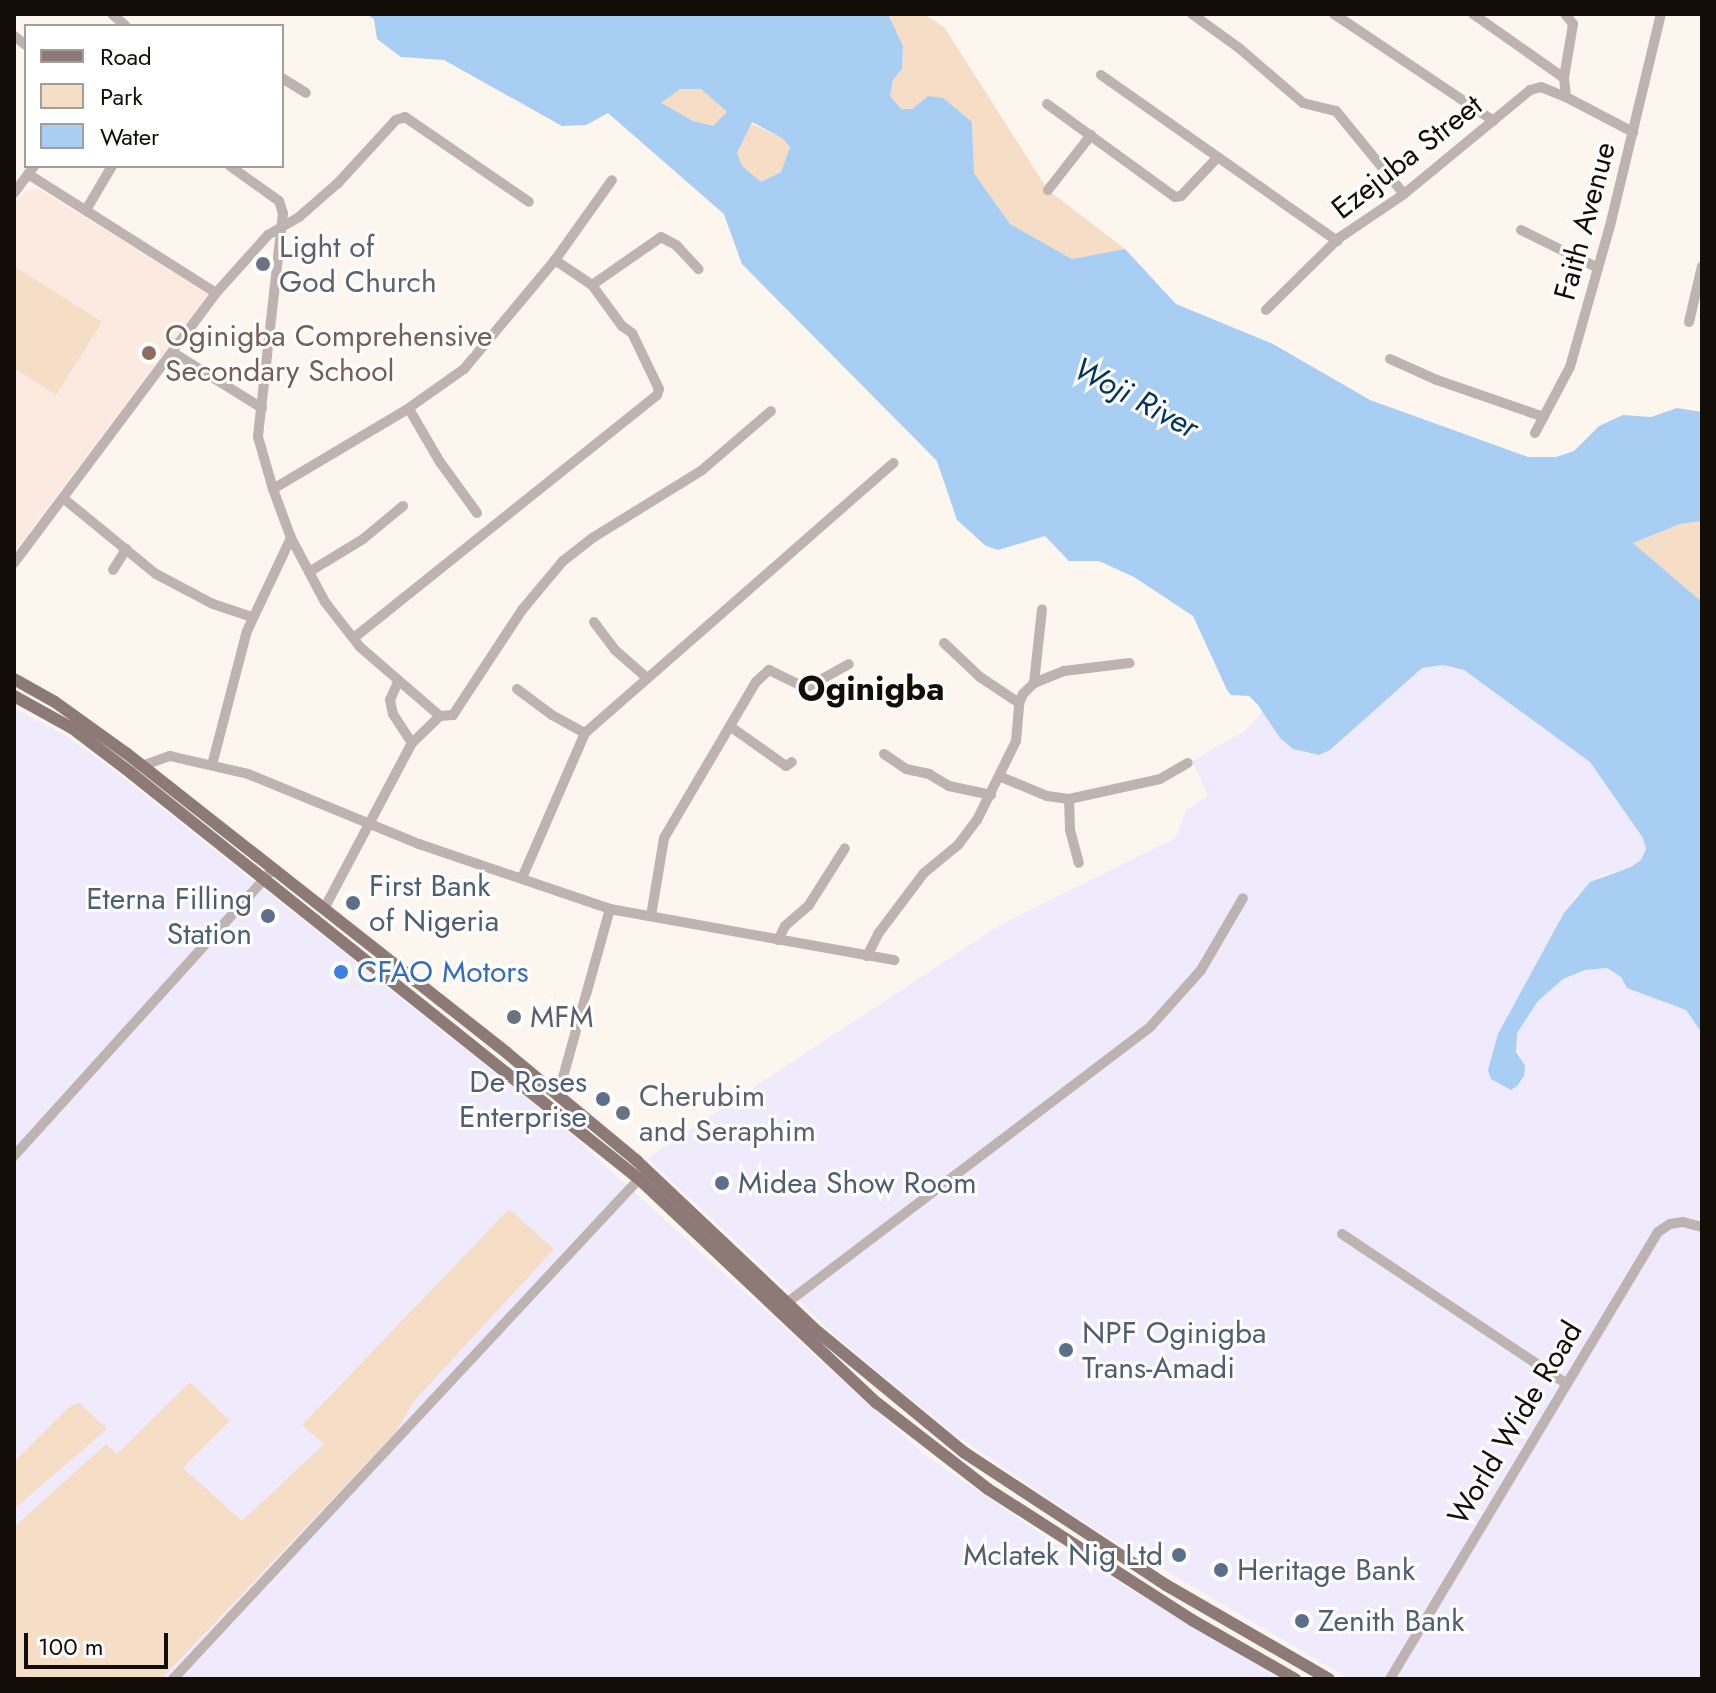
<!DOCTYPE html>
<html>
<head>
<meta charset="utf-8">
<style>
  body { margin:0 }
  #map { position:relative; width:1716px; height:1693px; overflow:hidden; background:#fdf6ef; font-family:Jost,sans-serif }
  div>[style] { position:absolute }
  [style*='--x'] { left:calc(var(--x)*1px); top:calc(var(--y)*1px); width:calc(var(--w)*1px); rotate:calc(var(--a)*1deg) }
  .industrial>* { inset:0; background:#efeafc }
  .education>* { inset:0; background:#fce9e0 }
  .green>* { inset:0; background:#f6ddc6 }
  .water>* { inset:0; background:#a8cef3 }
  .minor>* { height:10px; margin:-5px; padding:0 5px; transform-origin:5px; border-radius:5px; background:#beb3b0 }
  .major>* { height:12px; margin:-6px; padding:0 6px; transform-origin:6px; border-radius:6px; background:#8d7976 }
  .dots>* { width:22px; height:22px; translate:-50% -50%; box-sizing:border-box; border:4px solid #fff; border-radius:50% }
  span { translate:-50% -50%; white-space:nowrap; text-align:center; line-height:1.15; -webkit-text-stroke:6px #fff; paint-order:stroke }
  .street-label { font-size:30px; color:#130d08 }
  .worship-label { font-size:30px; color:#5b616d }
  .left { translate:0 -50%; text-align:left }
  .education-label { font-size:30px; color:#785e54 }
  .service-label { font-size:30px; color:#4e5e75 }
  .right { translate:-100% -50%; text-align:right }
  .shop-label { font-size:30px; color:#366cbe }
  .water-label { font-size:32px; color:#02355c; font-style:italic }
  .quarter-label { font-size:34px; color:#130d08; font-weight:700 }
  .frame { position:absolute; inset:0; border:16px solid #130d08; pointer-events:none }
  .legend { position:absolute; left:24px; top:24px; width:260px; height:144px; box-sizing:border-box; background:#fff; border:2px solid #a19e9c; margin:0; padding:10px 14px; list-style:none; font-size:24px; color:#130d08 }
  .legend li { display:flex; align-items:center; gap:16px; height:40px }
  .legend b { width:40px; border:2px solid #a19e9c }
  .scale { position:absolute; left:24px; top:1633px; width:144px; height:36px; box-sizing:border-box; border:4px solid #130d08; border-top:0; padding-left:10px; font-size:24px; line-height:28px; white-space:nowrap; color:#130d08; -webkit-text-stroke:6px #fff; paint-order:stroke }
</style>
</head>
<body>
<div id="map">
  <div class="industrial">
    <div style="clip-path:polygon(1443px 665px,1464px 670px,1590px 762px,1643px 838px,1646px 849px,1641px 860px,1631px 868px,1602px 875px,1576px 896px,1498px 1034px,1525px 1065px,1514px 1045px,1517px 1033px,1538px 1001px,1563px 979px,1585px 970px,1607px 968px,1621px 977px,1627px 988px,1686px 1010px,1702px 1033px,1702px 1679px,1349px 1679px,1093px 1528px,953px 1433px,841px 1341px,647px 1158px,1000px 925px,1175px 838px,1186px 811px,1208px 796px,1192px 761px,1245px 731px,1263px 711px,1280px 738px,1293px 748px,1306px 753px,1330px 750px,1422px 668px)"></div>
    <div style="clip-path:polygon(14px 708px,65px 735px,116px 772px,557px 1122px,924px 1454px,1063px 1549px,1282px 1679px,14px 1679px)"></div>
  </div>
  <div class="education">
    <div style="clip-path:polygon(29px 189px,39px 189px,208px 294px,14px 552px,14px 203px)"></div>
  </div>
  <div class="green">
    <div style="clip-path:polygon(888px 14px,924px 14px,944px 27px,1048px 190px,1125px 249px,1072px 259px,1010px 224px,974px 173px,972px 122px,928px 96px,912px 109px,900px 109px,889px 96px,893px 80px,902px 69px,903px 46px)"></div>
    <div style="clip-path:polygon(680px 89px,701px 89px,727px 112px,782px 138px,790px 147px,781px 172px,761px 183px,742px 264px,724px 214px,607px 112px,661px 102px)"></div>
    <div style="clip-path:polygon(14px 266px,102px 322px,56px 395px,14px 368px)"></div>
    <div style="clip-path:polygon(1702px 521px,1702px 602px,1633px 543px,1680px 524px)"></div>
    <div style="clip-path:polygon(509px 1209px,554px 1249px,415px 1400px,395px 1433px,161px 1679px,14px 1679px,14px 1527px,106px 1444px,117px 1454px,190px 1382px,230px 1421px,183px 1468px,242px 1521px,324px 1444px,302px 1425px)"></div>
    <div style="clip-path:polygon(79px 1403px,107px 1429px,14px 1509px,14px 1462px,70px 1406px)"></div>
  </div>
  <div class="water">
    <div style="clip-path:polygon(evenodd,366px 14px,888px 14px,903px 46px,902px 69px,893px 80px,890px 96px,901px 109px,912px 109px,928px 96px,943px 98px,972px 122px,974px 173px,1010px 224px,1072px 259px,1125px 249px,1176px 304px,1273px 344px,1370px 400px,1528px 457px,1556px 457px,1574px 451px,1599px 426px,1623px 415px,1651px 417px,1677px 408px,1702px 412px,1702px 521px,1680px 524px,1633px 543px,1702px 602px,1702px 1033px,1686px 1010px,1627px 988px,1621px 977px,1607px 968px,1585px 970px,1563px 979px,1538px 1001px,1517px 1033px,1516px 1052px,1525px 1065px,1524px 1076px,1517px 1086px,1511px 1090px,1491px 1079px,1488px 1070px,1498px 1034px,1564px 913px,1590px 882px,1631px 867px,1641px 860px,1646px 849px,1643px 838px,1590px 762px,1464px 670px,1443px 665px,1422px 668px,1330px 750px,1319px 755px,1293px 749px,1280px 738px,1258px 705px,1249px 696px,1231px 695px,1227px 690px,1193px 616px,1134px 577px,1099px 561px,1069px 561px,1045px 536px,998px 550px,986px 546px,957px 520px,937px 461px,742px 264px,724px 214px,608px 113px,586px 125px,562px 126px,444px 60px,401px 57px,377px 39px,374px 19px,366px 14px,680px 89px,701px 89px,727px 112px,713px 126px,693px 121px,661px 103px,680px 89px,366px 14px,752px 122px,782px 138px,790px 147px,781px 172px,761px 182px,742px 166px,737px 153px,752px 122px)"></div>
  </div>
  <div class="minor">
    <div style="--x:112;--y:14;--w:18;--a:41"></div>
    <div style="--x:1192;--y:14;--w:58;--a:35.9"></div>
    <div style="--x:1239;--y:48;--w:84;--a:40.7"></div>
    <div style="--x:1303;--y:103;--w:34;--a:14"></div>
    <div style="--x:1336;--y:111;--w:107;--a:50.7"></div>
    <div style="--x:1334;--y:14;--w:192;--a:33.8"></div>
    <div style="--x:1473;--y:14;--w:111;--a:35.1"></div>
    <div style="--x:1565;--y:14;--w:13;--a:51"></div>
    <div style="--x:1573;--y:24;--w:55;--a:99.5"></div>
    <div style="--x:1564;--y:78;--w:19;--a:84"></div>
    <div style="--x:14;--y:36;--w:15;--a:37"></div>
    <div style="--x:1101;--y:75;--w:289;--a:35.1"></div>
    <div style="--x:282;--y:78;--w:28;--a:32"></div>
    <div style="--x:1047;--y:104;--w:158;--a:36"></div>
    <div style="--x:1175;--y:197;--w:6;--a:-9"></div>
    <div style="--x:1181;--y:196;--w:51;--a:-46.6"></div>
    <div style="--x:230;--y:166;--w:60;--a:35.5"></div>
    <div style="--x:279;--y:201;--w:13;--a:72"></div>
    <div style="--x:283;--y:213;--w:225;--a:96.4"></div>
    <div style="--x:258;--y:437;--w:54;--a:73.9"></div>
    <div style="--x:273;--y:489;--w:52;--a:69.8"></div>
    <div style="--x:291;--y:538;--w:72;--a:62"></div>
    <div style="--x:325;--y:602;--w:57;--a:52.1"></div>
    <div style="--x:360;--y:647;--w:106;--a:40.8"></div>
    <div style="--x:28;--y:174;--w:222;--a:32.3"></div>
    <div style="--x:1048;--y:190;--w:70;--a:-52"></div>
    <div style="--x:14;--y:193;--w:34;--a:-53"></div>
    <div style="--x:86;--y:210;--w:51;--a:-59.4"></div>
    <div style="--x:1521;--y:230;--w:86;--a:26.3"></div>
    <div style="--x:592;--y:285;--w:84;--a:-34.8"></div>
    <div style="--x:661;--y:237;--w:17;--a:28"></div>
    <div style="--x:676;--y:245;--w:33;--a:47"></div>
    <div style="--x:1266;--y:310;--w:103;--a:-44.6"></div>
    <div style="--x:1339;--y:238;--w:78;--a:-34.1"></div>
    <div style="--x:1404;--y:194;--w:163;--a:-39.5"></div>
    <div style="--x:1530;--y:90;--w:11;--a:-15"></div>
    <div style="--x:1541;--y:87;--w:27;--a:22"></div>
    <div style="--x:1566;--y:97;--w:76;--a:27.6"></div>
    <div style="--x:1689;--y:322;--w:57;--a:-76.9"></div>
    <div style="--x:172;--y:352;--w:106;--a:31.9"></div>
    <div style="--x:1390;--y:359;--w:51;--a:24.1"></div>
    <div style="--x:1437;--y:380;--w:113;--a:19.1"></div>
    <div style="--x:409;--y:409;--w:61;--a:59.7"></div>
    <div style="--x:440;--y:462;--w:63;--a:54"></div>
    <div style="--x:1535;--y:433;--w:75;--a:-62.1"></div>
    <div style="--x:1570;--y:367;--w:147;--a:-74.2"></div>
    <div style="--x:1610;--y:226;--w:218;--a:-76.5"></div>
    <div style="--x:273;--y:489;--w:155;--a:-30.7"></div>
    <div style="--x:406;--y:410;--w:71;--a:-35.3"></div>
    <div style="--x:464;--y:369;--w:142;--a:-50.1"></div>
    <div style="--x:555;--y:260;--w:98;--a:-54.5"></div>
    <div style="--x:63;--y:498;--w:120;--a:39.3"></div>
    <div style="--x:156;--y:574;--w:64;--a:27.8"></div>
    <div style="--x:213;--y:604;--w:41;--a:18.4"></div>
    <div style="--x:14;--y:563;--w:337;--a:-53.2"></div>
    <div style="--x:216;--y:293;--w:78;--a:-48.1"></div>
    <div style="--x:268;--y:235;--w:36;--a:-30"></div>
    <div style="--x:299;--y:217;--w:52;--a:-41.1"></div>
    <div style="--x:338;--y:183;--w:86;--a:-47.4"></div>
    <div style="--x:396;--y:120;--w:9;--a:-18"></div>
    <div style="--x:405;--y:117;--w:150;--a:34.4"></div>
    <div style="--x:113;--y:570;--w:25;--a:-58"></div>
    <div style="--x:309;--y:572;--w:63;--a:-31.4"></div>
    <div style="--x:363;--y:539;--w:52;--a:-39.5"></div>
    <div style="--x:594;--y:622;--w:35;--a:53"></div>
    <div style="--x:615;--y:650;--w:43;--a:41.2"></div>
    <div style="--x:355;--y:637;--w:387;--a:-38.7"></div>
    <div style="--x:657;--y:395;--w:6;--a:-72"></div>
    <div style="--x:659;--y:389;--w:62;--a:-115.7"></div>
    <div style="--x:632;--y:333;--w:12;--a:-145"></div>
    <div style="--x:622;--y:326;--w:51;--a:-126.2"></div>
    <div style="--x:592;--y:285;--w:45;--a:-146"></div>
    <div style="--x:944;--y:643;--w:50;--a:43.4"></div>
    <div style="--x:980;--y:677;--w:47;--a:33.7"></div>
    <div style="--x:398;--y:682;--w:20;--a:114"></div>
    <div style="--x:390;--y:700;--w:14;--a:78"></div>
    <div style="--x:393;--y:714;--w:35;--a:57"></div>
    <div style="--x:1034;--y:683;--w:74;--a:-83.8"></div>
    <div style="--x:517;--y:689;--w:44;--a:36.6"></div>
    <div style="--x:552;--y:715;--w:38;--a:29"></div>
    <div style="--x:731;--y:727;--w:67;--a:35.3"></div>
    <div style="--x:786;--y:766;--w:7;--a:-34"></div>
    <div style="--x:884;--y:754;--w:27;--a:34"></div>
    <div style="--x:906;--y:769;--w:24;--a:12"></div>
    <div style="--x:929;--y:774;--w:23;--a:31"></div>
    <div style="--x:949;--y:786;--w:43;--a:12.1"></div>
    <div style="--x:212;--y:765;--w:138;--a:-75.4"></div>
    <div style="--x:247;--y:631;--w:103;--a:-64.7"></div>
    <div style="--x:142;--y:766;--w:30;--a:-20"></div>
    <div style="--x:170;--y:756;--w:80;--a:13"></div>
    <div style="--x:248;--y:774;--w:185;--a:22.3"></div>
    <div style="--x:419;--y:844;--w:202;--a:18.8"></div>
    <div style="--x:610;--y:909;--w:289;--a:10.2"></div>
    <div style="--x:1001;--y:777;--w:50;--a:22.4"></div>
    <div style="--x:1047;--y:796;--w:22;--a:8"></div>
    <div style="--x:1069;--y:799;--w:93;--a:-12.4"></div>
    <div style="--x:1160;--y:779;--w:32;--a:-30"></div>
    <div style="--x:1069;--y:799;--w:31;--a:88"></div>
    <div style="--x:1070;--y:830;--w:34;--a:75"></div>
    <div style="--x:522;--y:878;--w:158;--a:-66.5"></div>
    <div style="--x:585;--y:733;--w:410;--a:-41.2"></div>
    <div style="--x:324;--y:909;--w:188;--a:-62.1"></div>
    <div style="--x:412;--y:743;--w:39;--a:-44"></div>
    <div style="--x:440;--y:716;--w:13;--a:-4"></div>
    <div style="--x:453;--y:715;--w:126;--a:-56.7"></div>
    <div style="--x:522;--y:610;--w:64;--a:-50.1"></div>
    <div style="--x:563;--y:561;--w:39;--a:-38"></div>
    <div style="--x:594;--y:537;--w:126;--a:-31.7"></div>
    <div style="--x:701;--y:471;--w:92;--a:-40.6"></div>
    <div style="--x:651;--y:916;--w:79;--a:-80.5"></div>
    <div style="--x:664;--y:838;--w:181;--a:-59.5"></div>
    <div style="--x:756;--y:682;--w:18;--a:-43"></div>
    <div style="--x:769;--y:670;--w:41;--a:25.9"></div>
    <div style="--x:806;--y:688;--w:49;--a:-29.2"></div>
    <div style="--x:778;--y:940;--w:16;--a:-63"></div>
    <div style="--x:785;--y:926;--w:32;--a:-41"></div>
    <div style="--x:809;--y:905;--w:67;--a:-57.7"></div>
    <div style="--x:867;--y:956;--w:25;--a:-63"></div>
    <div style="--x:878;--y:934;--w:76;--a:-53"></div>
    <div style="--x:924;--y:873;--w:44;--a:-39.5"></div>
    <div style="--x:958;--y:845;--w:31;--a:-53"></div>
    <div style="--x:977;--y:820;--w:88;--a:-63.7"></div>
    <div style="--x:1016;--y:741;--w:38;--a:-85"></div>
    <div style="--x:1019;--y:703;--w:10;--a:-66"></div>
    <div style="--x:1023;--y:694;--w:16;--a:-45"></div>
    <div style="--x:1034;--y:683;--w:32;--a:-22"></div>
    <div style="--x:1064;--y:671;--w:66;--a:-6.9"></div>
    <div style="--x:558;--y:1095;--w:193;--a:-74.4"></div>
    <div style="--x:14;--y:1156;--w:387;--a:-47.9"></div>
    <div style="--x:1342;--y:1234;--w:270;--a:33.7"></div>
    <div style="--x:788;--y:1302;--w:456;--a:-37.2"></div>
    <div style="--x:1151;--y:1026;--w:75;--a:-48.2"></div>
    <div style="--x:1201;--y:970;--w:83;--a:-59.7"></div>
    <div style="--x:173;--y:1679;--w:683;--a:-47.02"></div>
    <div style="--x:1390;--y:1679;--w:521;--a:-59.06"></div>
    <div style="--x:1658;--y:1232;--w:14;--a:-34"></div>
    <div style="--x:1670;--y:1224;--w:13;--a:-9"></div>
    <div style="--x:1683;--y:1222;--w:20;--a:15"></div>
  </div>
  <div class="major">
    <div style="--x:14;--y:679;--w:47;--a:29.3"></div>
    <div style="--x:55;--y:702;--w:87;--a:35.7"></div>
    <div style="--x:126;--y:753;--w:485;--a:38.2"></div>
    <div style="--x:507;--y:1053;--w:169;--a:39.7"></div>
    <div style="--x:637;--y:1161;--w:249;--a:43.4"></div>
    <div style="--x:818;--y:1332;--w:190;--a:39.5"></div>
    <div style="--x:965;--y:1453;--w:240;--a:33.3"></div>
    <div style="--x:1166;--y:1585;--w:188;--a:30"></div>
    <div style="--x:14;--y:696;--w:66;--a:28.9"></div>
    <div style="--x:72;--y:728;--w:74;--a:37.3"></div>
    <div style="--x:131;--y:773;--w:650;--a:38.63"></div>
    <div style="--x:639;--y:1179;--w:327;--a:43.3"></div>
    <div style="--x:877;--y:1403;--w:140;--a:37.8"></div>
    <div style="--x:988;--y:1489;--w:242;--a:32.7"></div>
    <div style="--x:1192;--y:1620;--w:119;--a:29.8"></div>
  </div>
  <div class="dots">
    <div style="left:263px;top:264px;background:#6b7280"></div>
    <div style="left:149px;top:353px;background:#8d6e63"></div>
    <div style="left:353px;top:903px;background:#5c6f8a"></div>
    <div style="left:268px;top:916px;background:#5c6f8a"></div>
    <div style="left:341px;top:972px;background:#3f7fe0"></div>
    <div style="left:514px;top:1017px;background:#6b7280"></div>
    <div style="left:603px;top:1099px;background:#5c6f8a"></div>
    <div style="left:623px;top:1113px;background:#6b7280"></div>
    <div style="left:722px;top:1183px;background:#5c6f8a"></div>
    <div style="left:1066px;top:1350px;background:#5c6f8a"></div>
    <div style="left:1179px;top:1555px;background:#5c6f8a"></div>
    <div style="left:1221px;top:1570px;background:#5c6f8a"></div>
    <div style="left:1302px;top:1621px;background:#5c6f8a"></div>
  </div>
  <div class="street-label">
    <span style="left:1407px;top:157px;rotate:-38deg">Ezejuba Street</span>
    <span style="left:1585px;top:221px;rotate:-75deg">Faith Avenue</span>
    <span style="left:1515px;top:1423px;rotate:-59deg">World Wide Road</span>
  </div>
  <div class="worship-label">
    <span class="left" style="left:279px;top:264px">Light of<br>God Church</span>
    <span class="left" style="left:530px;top:1017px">MFM</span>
    <span class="left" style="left:639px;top:1113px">Cherubim<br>and Seraphim</span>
  </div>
  <div class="education-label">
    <span class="left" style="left:165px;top:353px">Oginigba Comprehensive<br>Secondary School</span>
  </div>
  <div class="service-label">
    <span class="left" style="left:369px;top:903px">First Bank<br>of Nigeria</span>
    <span class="right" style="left:252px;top:916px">Eterna Filling<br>Station</span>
    <span class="right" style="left:587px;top:1099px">De Roses<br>Enterprise</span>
    <span class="left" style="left:738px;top:1183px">Midea Show Room</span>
    <span class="left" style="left:1082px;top:1350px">NPF Oginigba<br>Trans-Amadi</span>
    <span class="right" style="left:1163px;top:1555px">Mclatek Nig Ltd</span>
    <span class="left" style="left:1237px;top:1570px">Heritage Bank</span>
    <span class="left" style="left:1318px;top:1621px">Zenith Bank</span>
  </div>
  <div class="shop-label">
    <span class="left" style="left:357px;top:972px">CFAO Motors</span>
  </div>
  <div class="water-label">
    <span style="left:1136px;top:398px;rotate:28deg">Woji River</span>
  </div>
  <div class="quarter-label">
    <span style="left:871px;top:689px">Oginigba</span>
  </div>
  <div class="frame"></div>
  <ul class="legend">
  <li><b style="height:10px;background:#8d7976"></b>Road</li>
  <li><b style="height:22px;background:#f6ddc6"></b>Park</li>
  <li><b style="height:22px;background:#a8cef3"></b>Water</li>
  </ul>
  <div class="scale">100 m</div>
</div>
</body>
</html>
